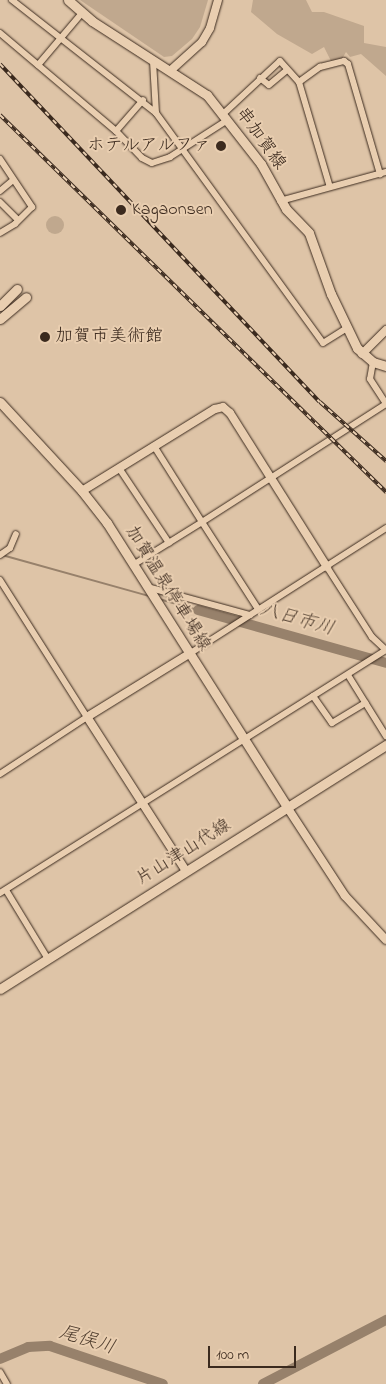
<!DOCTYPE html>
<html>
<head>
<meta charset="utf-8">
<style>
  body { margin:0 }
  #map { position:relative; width:386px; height:1384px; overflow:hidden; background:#dec4a7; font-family:"Indie Flower","Klee One",sans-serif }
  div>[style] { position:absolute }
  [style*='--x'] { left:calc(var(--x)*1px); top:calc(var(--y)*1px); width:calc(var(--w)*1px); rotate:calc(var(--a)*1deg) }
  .green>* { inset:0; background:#c0a88e }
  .round { border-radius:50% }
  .stream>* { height:2px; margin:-1px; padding:0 1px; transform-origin:1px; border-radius:1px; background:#97816b }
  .river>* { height:10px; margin:-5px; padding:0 5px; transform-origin:5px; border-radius:5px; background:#97816b }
  .roads { filter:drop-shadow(0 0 1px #3b2a1e) drop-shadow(0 0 1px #3b2a1e) }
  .minor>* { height:6px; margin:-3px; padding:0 3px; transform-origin:3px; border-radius:3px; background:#e9ceb0 }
  .tertiary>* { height:8px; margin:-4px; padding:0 4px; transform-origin:4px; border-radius:4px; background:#e9ceb0 }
  .secondary>* { height:9px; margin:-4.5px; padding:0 4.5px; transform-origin:4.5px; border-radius:4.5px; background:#e9ceb0 }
  .rail>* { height:4px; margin-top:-2px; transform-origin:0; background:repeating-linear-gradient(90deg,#e9ceb0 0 5.5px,#3b2a1e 0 11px); box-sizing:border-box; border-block:1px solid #3b2a1e }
  .dots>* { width:14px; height:14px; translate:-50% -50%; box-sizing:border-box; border:2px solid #e9ceb0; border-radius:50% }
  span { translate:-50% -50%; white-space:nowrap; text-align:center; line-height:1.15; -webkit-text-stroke:4px #e9ceb0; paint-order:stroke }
  .street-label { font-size:18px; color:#3b2a1e }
  .poi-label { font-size:18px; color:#3b2a1e }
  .right { translate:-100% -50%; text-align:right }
  .left { translate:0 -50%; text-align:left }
  .water-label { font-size:19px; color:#524031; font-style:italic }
  .scale { position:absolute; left:208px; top:1346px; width:88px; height:22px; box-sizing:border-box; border:2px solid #3b2a1e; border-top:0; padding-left:6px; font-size:15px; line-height:18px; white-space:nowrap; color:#3b2a1e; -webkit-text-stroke:4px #e9ceb0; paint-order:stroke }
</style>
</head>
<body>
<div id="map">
  <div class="green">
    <div style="clip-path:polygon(80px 0,208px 0,200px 27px,192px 39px,172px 56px,164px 57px)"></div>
    <div style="clip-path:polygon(253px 0,306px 0,312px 12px,324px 12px,364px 26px,364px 43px,386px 47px,386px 76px,361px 54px,350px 57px,346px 52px,342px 59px,331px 61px,324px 47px,312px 54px,277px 34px,251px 12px)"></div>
    <div class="round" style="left:46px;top:216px;width:18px;height:18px"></div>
  </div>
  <div class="stream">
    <div style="--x:2;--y:555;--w:153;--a:15.6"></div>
    <div style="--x:159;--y:599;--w:41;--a:15.8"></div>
  </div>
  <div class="river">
    <div style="--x:198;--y:610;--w:195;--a:15.7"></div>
    <div style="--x:0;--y:1359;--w:30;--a:-23"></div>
    <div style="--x:28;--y:1347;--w:22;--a:-3"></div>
    <div style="--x:50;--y:1346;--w:119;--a:18.6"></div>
    <div style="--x:263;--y:1384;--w:139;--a:-27.5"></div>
  </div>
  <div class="roads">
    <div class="minor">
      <div style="--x:12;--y:0;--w:183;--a:38.1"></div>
      <div style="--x:156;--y:113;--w:284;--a:54"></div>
      <div style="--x:323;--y:343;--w:28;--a:-32"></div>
      <div style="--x:0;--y:33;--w:152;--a:40.2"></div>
      <div style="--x:116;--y:131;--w:37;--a:46"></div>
      <div style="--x:142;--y:158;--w:11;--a:27"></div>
      <div style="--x:152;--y:163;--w:19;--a:-18"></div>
      <div style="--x:170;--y:157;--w:67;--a:-32.7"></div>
      <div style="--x:153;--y:61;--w:52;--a:86.7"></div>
      <div style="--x:38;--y:65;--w:68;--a:-49.8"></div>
      <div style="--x:260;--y:78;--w:11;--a:38"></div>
      <div style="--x:269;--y:85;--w:23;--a:-40"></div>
      <div style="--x:299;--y:82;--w:26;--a:-36"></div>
      <div style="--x:320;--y:67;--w:25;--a:-14"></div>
      <div style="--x:344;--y:61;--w:5;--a:37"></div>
      <div style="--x:348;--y:64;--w:115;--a:73.8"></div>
      <div style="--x:222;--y:115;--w:79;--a:-43"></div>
      <div style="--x:280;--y:61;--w:28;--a:48"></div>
      <div style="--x:299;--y:82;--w:109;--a:73.6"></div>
      <div style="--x:116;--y:131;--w:41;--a:-48.9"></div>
      <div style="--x:0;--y:159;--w:58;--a:56.3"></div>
      <div style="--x:32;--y:207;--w:24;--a:135"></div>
      <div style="--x:15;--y:224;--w:17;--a:149"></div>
      <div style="--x:0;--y:191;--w:16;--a:-40"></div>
      <div style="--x:280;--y:201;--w:110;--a:-15.3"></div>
      <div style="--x:0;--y:202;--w:25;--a:45"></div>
      <div style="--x:373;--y:362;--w:17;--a:100"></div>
      <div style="--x:370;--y:379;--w:30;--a:57"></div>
      <div style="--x:119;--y:468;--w:90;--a:56.3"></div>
      <div style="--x:0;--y:555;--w:12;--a:-35"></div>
      <div style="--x:10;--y:548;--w:15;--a:-67"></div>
      <div style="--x:133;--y:565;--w:81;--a:-31.9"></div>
      <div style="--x:202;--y:522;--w:90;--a:-122.3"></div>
      <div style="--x:327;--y:567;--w:83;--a:57.3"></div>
      <div style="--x:372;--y:637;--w:19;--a:43"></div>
      <div style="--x:0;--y:580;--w:162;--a:57.6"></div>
      <div style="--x:87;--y:717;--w:104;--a:146.8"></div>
      <div style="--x:147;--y:587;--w:107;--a:15.2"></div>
      <div style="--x:258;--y:609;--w:103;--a:-122.8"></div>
      <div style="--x:202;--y:522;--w:219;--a:-32.7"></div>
      <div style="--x:189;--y:654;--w:234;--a:-32.6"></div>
      <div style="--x:348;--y:675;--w:72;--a:58.1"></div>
      <div style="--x:313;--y:696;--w:33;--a:55"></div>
      <div style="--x:332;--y:723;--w:39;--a:-31"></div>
      <div style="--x:6;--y:890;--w:81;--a:58.7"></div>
      <div style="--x:0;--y:893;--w:456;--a:-32.2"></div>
      <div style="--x:0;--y:1372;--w:14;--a:60"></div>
    </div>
    <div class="tertiary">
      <div style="--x:170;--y:71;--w:43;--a:-42.2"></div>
      <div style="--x:202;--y:42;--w:16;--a:-60"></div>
      <div style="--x:210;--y:28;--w:29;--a:-74"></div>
      <div style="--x:362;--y:354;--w:34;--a:-45"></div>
      <div style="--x:82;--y:491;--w:156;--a:-31.7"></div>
      <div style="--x:215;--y:409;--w:8;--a:-14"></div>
      <div style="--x:223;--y:407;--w:9;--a:41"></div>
      <div style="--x:230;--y:413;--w:182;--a:57.8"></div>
      <div style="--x:287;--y:807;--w:106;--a:56.9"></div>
      <div style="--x:345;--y:896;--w:60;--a:47"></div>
      <div style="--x:186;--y:871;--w:183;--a:-122.7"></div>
      <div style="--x:87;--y:717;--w:120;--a:-31.7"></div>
    </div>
    <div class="secondary">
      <div style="--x:68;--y:0;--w:32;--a:41"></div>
      <div style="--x:92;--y:21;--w:137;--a:32.8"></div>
      <div style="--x:207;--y:95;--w:88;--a:52"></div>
      <div style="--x:261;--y:164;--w:51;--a:60.9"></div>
      <div style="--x:286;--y:209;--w:33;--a:46"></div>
      <div style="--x:309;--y:233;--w:65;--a:70.2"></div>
      <div style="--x:331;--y:294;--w:60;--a:64.3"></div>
      <div style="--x:357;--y:348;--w:21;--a:41"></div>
      <div style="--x:373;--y:362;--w:14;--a:17"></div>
      <div style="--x:0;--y:306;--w:24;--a:-45"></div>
      <div style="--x:0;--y:319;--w:34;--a:-40"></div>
      <div style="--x:0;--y:402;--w:121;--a:47.3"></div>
      <div style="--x:82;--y:491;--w:41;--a:52"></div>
      <div style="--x:107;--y:523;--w:336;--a:57.6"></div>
      <div style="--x:0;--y:989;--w:457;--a:-32.3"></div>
    </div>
  </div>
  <div class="rail">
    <div style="--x:0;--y:64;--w:465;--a:46.6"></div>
    <div style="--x:320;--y:402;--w:89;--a:41.8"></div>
    <div style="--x:0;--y:115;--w:540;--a:44.32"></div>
  </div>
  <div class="dots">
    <div style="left:221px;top:146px;background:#3b2a1e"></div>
    <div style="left:121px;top:210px;background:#3b2a1e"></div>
    <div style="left:45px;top:337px;background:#3b2a1e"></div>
  </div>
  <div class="street-label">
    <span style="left:260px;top:139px;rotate:54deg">串加賀線</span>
    <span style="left:167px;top:589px;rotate:58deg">加賀温泉停車場線</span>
    <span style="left:184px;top:853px;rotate:-32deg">片山津山代線</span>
  </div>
  <div class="poi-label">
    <span class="right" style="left:211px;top:146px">ホテルアルファ</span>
    <span class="left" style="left:132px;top:210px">Kagaonsen</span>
    <span class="left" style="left:55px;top:337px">加賀市美術館</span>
  </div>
  <div class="water-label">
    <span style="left:297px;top:620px;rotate:16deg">八日市川</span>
    <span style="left:87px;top:1341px;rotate:17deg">尾俣川</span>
  </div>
  <div class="scale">100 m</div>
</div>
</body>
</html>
